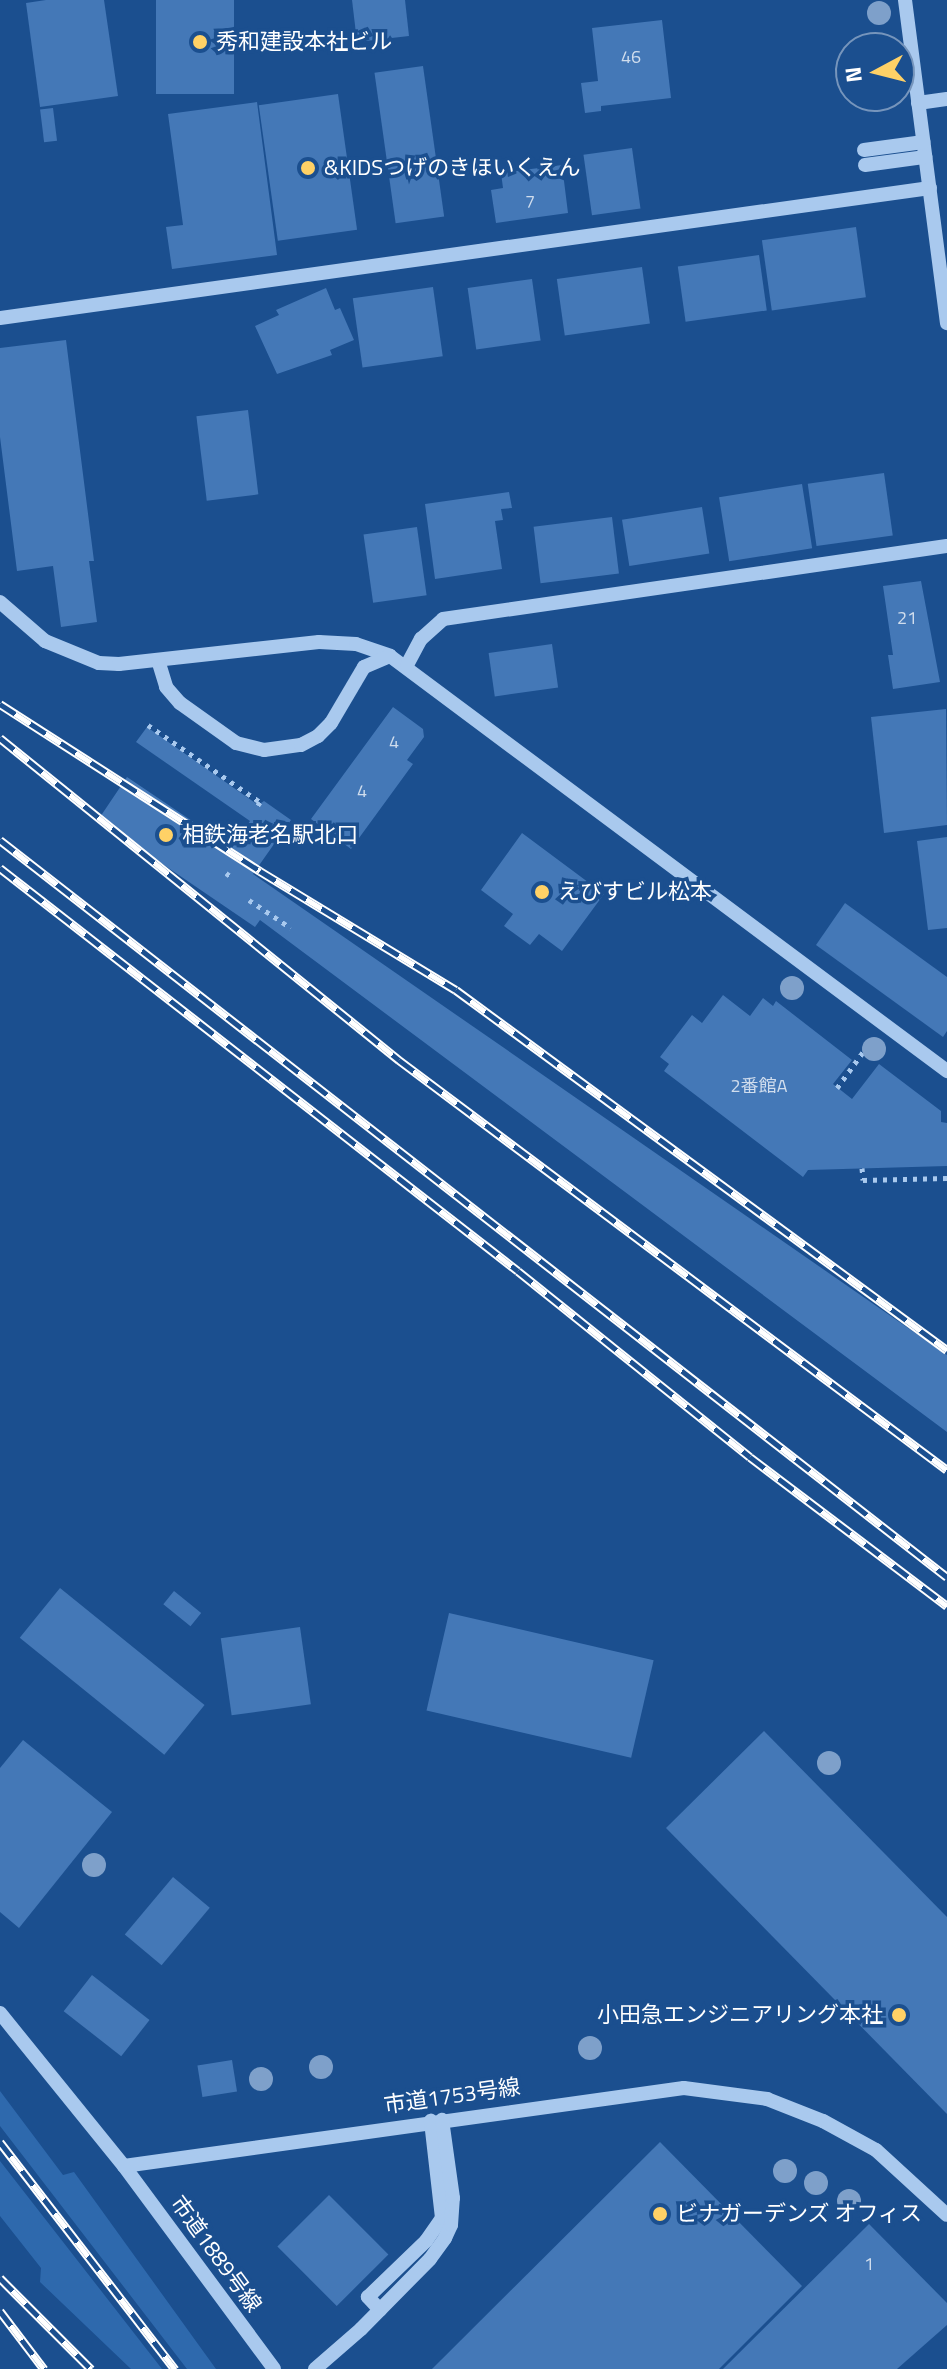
<!DOCTYPE html>
<html>
<head>
<meta charset="utf-8">
<style>
  body { margin:0 }
  #map { position:relative; width:947px; height:2369px; overflow:hidden; background:#1b4f8f; font-family:"Titillium Web","Noto Sans JP",sans-serif }
  div>[style] { position:absolute }
  [style*='--x'] { left:calc(var(--x)*1px); top:calc(var(--y)*1px); width:calc(var(--w)*1px); rotate:calc(var(--a)*1deg) }
  .green>* { inset:0; background:#2e69ad }
  .building>* { inset:0; background:#4478b7; transform-origin:0 0 }
  .path>* { height:5px; margin-top:-2.5px; transform-origin:0; background:repeating-linear-gradient(90deg,#a9c9ee 0 4px,transparent 0 10px) }
  .minor>* { height:14px; margin:-7px; padding:0 7px; transform-origin:7px; border-radius:7px; background:#a9c9ee }
  .rail>* { height:9px; margin-top:-4.5px; transform-origin:0; background:repeating-linear-gradient(90deg,#1b4f8f 0 18px,#fff 0 36px); box-sizing:border-box; border-block:2px solid #fff }
  .trees>* { width:24px; height:24px; margin:-12px; border-radius:50%; background:#7ea0ca }
  .dots>* { width:22px; height:22px; translate:-50% -50%; box-sizing:border-box; border:4px solid #1b4f8f; border-radius:50% }
  span { translate:-50% -50%; white-space:nowrap; text-align:center; line-height:1.15; -webkit-text-stroke:7px #1b4f8f; paint-order:stroke }
  .number-label { font-size:18px; color:#d0dded }
  .number-label span { -webkit-text-stroke-width:0 }
  .poi-label { font-size:22px; color:#fff }
  .left { translate:0 -50%; text-align:left }
  .right { translate:-100% -50%; text-align:right }
  .street-label { font-size:22px; color:#fff }
  .north { position:absolute; left:835px; top:32px; width:80px; height:80px; box-sizing:border-box; background:#1b4f8f; border:2px solid #7695bc; border-radius:50%; rotate:263deg; font-size:22px; font-weight:700; line-height:32px; text-align:center; color:#fff }
  .north::after { content:''; display:block; margin:auto; width:28px; height:36px; background:#ffd166; clip-path:polygon(50% 0,100% 100%,50% 72%,0 100%) }
</style>
</head>
<body>
<div id="map">
  <div class="green">
    <div style="clip-path:polygon(0 2091px,63px 2175px,74px 2172px,216px 2369px,187px 2369px,0 2126px)"></div>
    <div style="clip-path:polygon(0 2161px,162px 2369px,131px 2369px,40px 2282px,41px 2268px,0 2216px)"></div>
  </div>
  <div class="building">
    <div style="clip-path:polygon(46px 0,104px 0,118px 96px,40px 107px,26px 3px)"></div>
    <div style="left:156px;top:0;width:78px;height:94px"></div>
    <div style="clip-path:polygon(352px 0,405px 0,409px 36px,357px 42px)"></div>
    <div style="clip-path:polygon(662px 20px,671px 98px,601px 106px,601px 111px,585px 113px,581px 83px,598px 81px,592px 28px)"></div>
    <div style="left:423px;top:66px;width:152px;height:49px;rotate:82deg"></div>
    <div style="left:338px;top:94px;width:137px;height:80px;rotate:82deg"></div>
    <div style="clip-path:polygon(257px 102px,277px 255px,172px 269px,166px 227px,183px 225px,168px 114px)"></div>
    <div style="left:53px;top:108px;width:33px;height:13px;rotate:83deg"></div>
    <div style="left:632px;top:148px;width:61px;height:49px;rotate:82deg"></div>
    <div style="clip-path:polygon(562px 165px,568px 213px,496px 223px,491px 190px,503px 188px,501px 173px)"></div>
    <div style="left:856px;top:227px;width:71px;height:95px;rotate:82deg"></div>
    <div style="left:759px;top:255px;width:56px;height:82px;rotate:82deg"></div>
    <div style="left:642px;top:267px;width:57px;height:86px;rotate:82deg"></div>
    <div style="left:532px;top:279px;width:62px;height:65px;rotate:82deg"></div>
    <div style="left:433px;top:287px;width:70px;height:81px;rotate:82deg"></div>
    <div style="clip-path:polygon(326px 288px,335px 310px,340px 308px,354px 340px,330px 350px,332px 355px,277px 374px,255px 326px,279px 315px,276px 310px)"></div>
    <div style="clip-path:polygon(66px 340px,94px 561px,89px 561px,97px 622px,61px 627px,53px 566px,17px 571px,0 437px,0 348px)"></div>
    <div style="left:248px;top:410px;width:85px;height:52px;rotate:83deg"></div>
    <div style="left:884px;top:473px;width:63px;height:77px;rotate:82deg"></div>
    <div style="left:802px;top:484px;width:65px;height:84px;rotate:81deg"></div>
    <div style="clip-path:polygon(509px 492px,512px 508px,501px 509px,503px 520px,495px 521px,502px 569px,435px 579px,425px 504px)"></div>
    <div style="left:702px;top:507px;width:47px;height:81px;rotate:81deg"></div>
    <div style="left:612px;top:517px;width:57px;height:79px;rotate:83deg"></div>
    <div style="left:417px;top:527px;width:69px;height:54px;rotate:82deg"></div>
    <div style="clip-path:polygon(921px 581px,940px 682px,893px 689px,888px 655px,893px 655px,883px 586px)"></div>
    <div style="left:552px;top:644px;width:44px;height:64px;rotate:82deg"></div>
    <div style="clip-path:polygon(393px 707px,423px 729px,424px 737px,407px 760px,413px 764px,351px 849px,311px 819px)"></div>
    <div style="clip-path:polygon(946px 709px,947px 825px,884px 833px,871px 717px)"></div>
    <div style="clip-path:polygon(147px 727px,258px 805px,264px 801px,291px 820px,253px 874px,947px 1355px,947px 1432px,260px 920px,255px 927px,98px 820px,127px 777px,232px 848px,250px 821px,136px 742px)"></div>
    <div style="clip-path:polygon(522px 833px,604px 894px,562px 951px,539px 934px,530px 945px,504px 926px,513px 914px,481px 890px)"></div>
    <div style="clip-path:polygon(947px 837px,947px 928px,928px 930px,917px 841px)"></div>
    <div style="clip-path:polygon(845px 903px,947px 977px,947px 1031px,943px 1037px,816px 945px)"></div>
    <div style="clip-path:polygon(723px 995px,750px 1016px,763px 998px,773px 1006px,776px 1001px,852px 1060px,833px 1084px,852px 1099px,879px 1064px,941px 1111px,941px 1122px,947px 1123px,947px 1166px,808px 1170px,803px 1177px,664px 1071px,669px 1064px,660px 1057px,692px 1015px,702px 1023px)"></div>
    <div style="left:60px;top:1588px;width:186px;height:64px;rotate:39deg"></div>
    <div style="left:174px;top:1591px;width:35px;height:17px;rotate:39deg"></div>
    <div style="left:449px;top:1613px;width:210px;height:100px;rotate:13deg"></div>
    <div style="left:300px;top:1627px;width:78px;height:80px;rotate:82deg"></div>
    <div style="clip-path:polygon(764px 1731px,947px 1917px,947px 2114px,666px 1828px)"></div>
    <div style="clip-path:polygon(23px 1740px,112px 1812px,19px 1928px,0 1912px,0 1768px)"></div>
    <div style="left:173px;top:1877px;width:48px;height:75px;rotate:40deg"></div>
    <div style="left:92px;top:1975px;width:73px;height:46px;rotate:38deg"></div>
    <div style="left:232px;top:2060px;width:32px;height:35px;rotate:81deg"></div>
    <div style="clip-path:polygon(660px 2142px,802px 2286px,719px 2369px,432px 2369px)"></div>
    <div style="left:329px;top:2195px;width:84px;height:73px;rotate:45deg"></div>
    <div style="clip-path:polygon(869px 2224px,947px 2303px,947px 2325px,897px 2369px,723px 2369px)"></div>
  </div>
  <div class="path">
    <div style="--x:148;--y:725;--w:136;--a:34.5"></div>
    <div style="--x:260;--y:802;--w:4;--a:124"></div>
    <div style="--x:226;--y:873;--w:9;--a:36"></div>
    <div style="--x:249;--y:900;--w:50;--a:33.7"></div>
    <div style="--x:837;--y:1088;--w:49;--a:-54.1"></div>
    <div style="--x:862;--y:1168;--w:12;--a:85"></div>
    <div style="--x:863;--y:1180;--w:84;--a:-1.4"></div>
  </div>
  <div class="minor">
    <div style="--x:905;--y:0;--w:326;--a:82.6"></div>
    <div style="--x:918;--y:103;--w:29;--a:-8"></div>
    <div style="--x:864;--y:150;--w:60;--a:-7.7"></div>
    <div style="--x:865;--y:165;--w:61;--a:-7.6"></div>
    <div style="--x:0;--y:318;--w:939;--a:-7.96"></div>
    <div style="--x:0;--y:602;--w:60;--a:40.9"></div>
    <div style="--x:45;--y:641;--w:58;--a:22.2"></div>
    <div style="--x:99;--y:663;--w:20;--a:3"></div>
    <div style="--x:119;--y:664;--w:201;--a:-6.3"></div>
    <div style="--x:319;--y:642;--w:37;--a:3"></div>
    <div style="--x:356;--y:644;--w:36;--a:19"></div>
    <div style="--x:390;--y:656;--w:695;--a:36.69"></div>
    <div style="--x:158;--y:660;--w:28;--a:73"></div>
    <div style="--x:166;--y:687;--w:21;--a:49"></div>
    <div style="--x:180;--y:703;--w:69;--a:35.5"></div>
    <div style="--x:236;--y:743;--w:29;--a:14"></div>
    <div style="--x:264;--y:750;--w:37;--a:-8"></div>
    <div style="--x:301;--y:745;--w:19;--a:-28"></div>
    <div style="--x:318;--y:736;--w:18;--a:-45"></div>
    <div style="--x:331;--y:723;--w:65;--a:-59.5"></div>
    <div style="--x:364;--y:667;--w:28;--a:-23"></div>
    <div style="--x:407;--y:665;--w:30;--a:-62"></div>
    <div style="--x:421;--y:639;--w:30;--a:-42"></div>
    <div style="--x:443;--y:619;--w:509;--a:-8.24"></div>
    <div style="--x:0;--y:2013;--w:197;--a:51"></div>
    <div style="--x:124;--y:2166;--w:252;--a:53.5"></div>
    <div style="--x:124;--y:2166;--w:565;--a:-7.93"></div>
    <div style="--x:684;--y:2088;--w:84;--a:7.5"></div>
    <div style="--x:767;--y:2099;--w:60;--a:21.4"></div>
    <div style="--x:823;--y:2121;--w:60;--a:28.7"></div>
    <div style="--x:876;--y:2150;--w:96;--a:42.5"></div>
    <div style="--x:380;--y:2310;--w:18;--a:-133"></div>
    <div style="--x:368;--y:2297;--w:81;--a:-44"></div>
    <div style="--x:426;--y:2241;--w:28;--a:-55"></div>
    <div style="--x:442;--y:2218;--w:98;--a:-96.5"></div>
    <div style="--x:315;--y:2369;--w:61;--a:-41"></div>
    <div style="--x:361;--y:2329;--w:98;--a:-45.4"></div>
    <div style="--x:430;--y:2259;--w:26;--a:-54"></div>
    <div style="--x:445;--y:2238;--w:14;--a:-65"></div>
    <div style="--x:451;--y:2225;--w:27;--a:-86"></div>
    <div style="--x:453;--y:2198;--w:79;--a:-98"></div>
  </div>
  <div class="rail">
    <div style="--x:0;--y:704;--w:309;--a:32.7"></div>
    <div style="--x:260;--y:871;--w:229;--a:31.3"></div>
    <div style="--x:456;--y:990;--w:609;--a:36.25"></div>
    <div style="--x:0;--y:738;--w:513;--a:38.9"></div>
    <div style="--x:399;--y:1060;--w:684;--a:36.8"></div>
    <div style="--x:0;--y:840;--w:1200;--a:37.89"></div>
    <div style="--x:0;--y:868;--w:656;--a:37.88"></div>
    <div style="--x:518;--y:1271;--w:297;--a:38.7"></div>
    <div style="--x:750;--y:1457;--w:247;--a:37.1"></div>
    <div style="--x:0;--y:2142;--w:287;--a:52.4"></div>
    <div style="--x:0;--y:2278;--w:129;--a:45"></div>
    <div style="--x:0;--y:2311;--w:73;--a:52.8"></div>
  </div>
  <div class="trees">
    <div style="left:879px;top:13px"></div>
    <div style="left:792px;top:988px"></div>
    <div style="left:874px;top:1049px"></div>
    <div style="left:829px;top:1763px"></div>
    <div style="left:94px;top:1865px"></div>
    <div style="left:590px;top:2048px"></div>
    <div style="left:321px;top:2067px"></div>
    <div style="left:261px;top:2079px"></div>
    <div style="left:785px;top:2171px"></div>
    <div style="left:816px;top:2183px"></div>
    <div style="left:849px;top:2201px"></div>
  </div>
  <div class="dots">
    <div style="left:200px;top:42px;background:#ffd166"></div>
    <div style="left:308px;top:168px;background:#ffd166"></div>
    <div style="left:166px;top:835px;background:#ffd166"></div>
    <div style="left:542px;top:892px;background:#ffd166"></div>
    <div style="left:899px;top:2015px;background:#ffd166"></div>
    <div style="left:660px;top:2214px;background:#ffd166"></div>
  </div>
  <div class="number-label">
    <span style="left:631px;top:57px">46</span>
    <span style="left:530px;top:202px">7</span>
    <span style="left:907px;top:618px">21</span>
    <span style="left:394px;top:742px">4</span>
    <span style="left:362px;top:791px">4</span>
    <span style="left:759px;top:1086px">2番館A</span>
    <span style="left:869px;top:2264px">1</span>
  </div>
  <div class="poi-label">
    <span class="left" style="left:216px;top:42px">秀和建設本社ビル</span>
    <span class="left" style="left:324px;top:168px">&amp;KIDSつげのきほいくえん</span>
    <span class="left" style="left:182px;top:835px">相鉄海老名駅北口</span>
    <span class="left" style="left:558px;top:892px">えびすビル松本</span>
    <span class="right" style="left:883px;top:2015px">小田急エンジニアリング本社</span>
    <span class="left" style="left:676px;top:2214px">ビナガーデンズ オフィス</span>
  </div>
  <div class="street-label">
    <span style="left:452px;top:2096px;rotate:-8deg">市道1753号線</span>
    <span style="left:216px;top:2254px;rotate:54deg">市道1889号線</span>
  </div>
  <div class="north">N</div>
</div>
</body>
</html>
